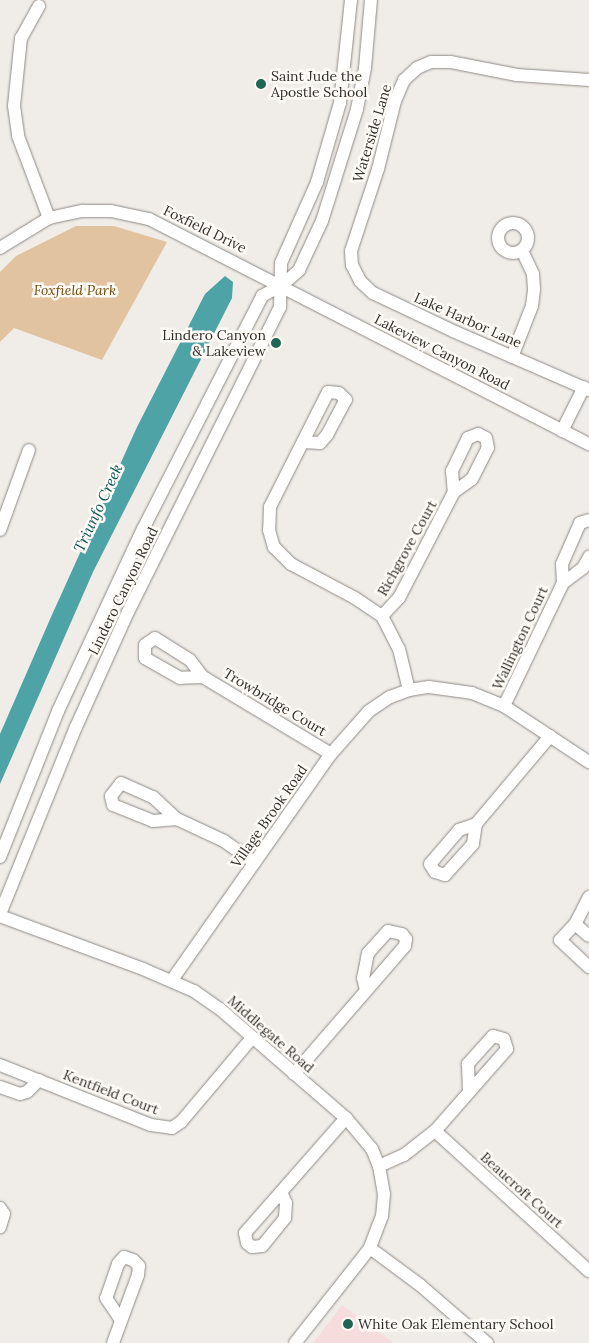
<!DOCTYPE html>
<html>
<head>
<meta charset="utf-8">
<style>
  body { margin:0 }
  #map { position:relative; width:589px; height:1343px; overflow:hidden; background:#f0ece8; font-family:Lora,serif }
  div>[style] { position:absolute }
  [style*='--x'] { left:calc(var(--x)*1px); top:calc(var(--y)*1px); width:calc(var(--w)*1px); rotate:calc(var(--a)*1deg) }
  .education>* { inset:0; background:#f7dcdd }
  .green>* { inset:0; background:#e2c39f }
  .water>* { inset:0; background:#4da3a5 }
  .roads { filter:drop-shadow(0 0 1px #8e8a86) drop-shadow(0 0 1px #8e8a86) }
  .minor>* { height:12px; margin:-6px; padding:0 6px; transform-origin:6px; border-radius:6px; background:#fff }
  .minor>.ring { margin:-6px; padding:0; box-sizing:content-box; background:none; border:12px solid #fff; border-radius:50% }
  .dots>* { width:14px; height:14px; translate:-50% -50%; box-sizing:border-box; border:2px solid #fefaf5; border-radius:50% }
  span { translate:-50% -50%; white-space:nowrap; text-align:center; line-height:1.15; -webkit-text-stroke:5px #fefaf5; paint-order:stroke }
  .poi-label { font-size:14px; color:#312f2e }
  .left { translate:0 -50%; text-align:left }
  .right { translate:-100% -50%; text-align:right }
  .street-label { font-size:14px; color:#312f2e }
  .park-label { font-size:14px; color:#734a0c; font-style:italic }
  .water-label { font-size:15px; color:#085658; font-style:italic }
</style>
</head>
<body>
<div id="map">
  <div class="education">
    <div style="clip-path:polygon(342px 1305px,394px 1343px,313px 1343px)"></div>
  </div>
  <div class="green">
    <div style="clip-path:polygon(76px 226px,114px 226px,167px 242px,102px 360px,14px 328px,0 342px,0 272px,16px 256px)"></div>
  </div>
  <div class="water">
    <div style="clip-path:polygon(225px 276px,233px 282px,232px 298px,93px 572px,0 784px,0 734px,51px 617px,137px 427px,205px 294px)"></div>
  </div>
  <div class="roads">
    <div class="minor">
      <div style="--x:39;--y:6;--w:37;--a:119"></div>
      <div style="--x:21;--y:38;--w:68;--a:95.9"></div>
      <div style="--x:14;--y:106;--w:30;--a:82"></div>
      <div style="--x:18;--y:136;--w:88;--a:69.3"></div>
      <div style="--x:589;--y:80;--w:72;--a:-176"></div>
      <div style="--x:517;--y:75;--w:67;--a:-168.9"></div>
      <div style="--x:451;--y:62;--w:20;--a:180"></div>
      <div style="--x:431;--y:62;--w:15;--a:157"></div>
      <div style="--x:417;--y:68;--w:18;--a:137"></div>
      <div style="--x:404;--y:80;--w:23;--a:113"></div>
      <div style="--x:395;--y:101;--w:70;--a:104"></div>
      <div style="--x:378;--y:169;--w:86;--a:108.2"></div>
      <div style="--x:351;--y:251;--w:14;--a:86"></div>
      <div style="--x:352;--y:265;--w:18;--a:63"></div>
      <div style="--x:360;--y:281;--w:18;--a:43"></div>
      <div style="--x:373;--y:293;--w:89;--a:25.4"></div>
      <div style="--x:453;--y:331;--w:148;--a:23.5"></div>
      <div class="ring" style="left:498px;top:223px;width:18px;height:18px"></div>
      <div style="--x:0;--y:248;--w:57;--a:-31.5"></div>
      <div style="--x:49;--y:218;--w:35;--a:-12"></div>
      <div style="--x:83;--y:211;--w:28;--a:0"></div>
      <div style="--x:111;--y:211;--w:39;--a:12"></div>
      <div style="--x:149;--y:219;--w:494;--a:27.1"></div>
      <div style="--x:512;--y:357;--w:55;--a:-68.6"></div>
      <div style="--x:532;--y:306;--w:17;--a:-83"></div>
      <div style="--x:534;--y:289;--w:15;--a:-94"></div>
      <div style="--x:533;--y:274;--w:26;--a:-115"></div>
      <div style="--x:562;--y:431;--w:49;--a:-63.4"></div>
      <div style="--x:303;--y:442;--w:17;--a:3"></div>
      <div style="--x:320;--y:443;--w:11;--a:-49"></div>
      <div style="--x:327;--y:435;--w:40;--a:-62"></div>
      <div style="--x:346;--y:400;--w:10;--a:-135"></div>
      <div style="--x:339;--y:393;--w:11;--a:-175"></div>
      <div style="--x:328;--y:392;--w:129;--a:116.8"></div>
      <div style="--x:270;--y:507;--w:23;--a:92"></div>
      <div style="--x:269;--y:530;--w:18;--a:74"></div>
      <div style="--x:274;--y:547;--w:24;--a:45"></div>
      <div style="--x:291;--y:564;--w:72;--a:28"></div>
      <div style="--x:355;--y:598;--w:32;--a:34"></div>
      <div style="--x:382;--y:616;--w:37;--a:63"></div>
      <div style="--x:399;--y:649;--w:42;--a:76.3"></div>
      <div style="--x:0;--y:530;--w:85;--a:-70.1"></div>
      <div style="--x:563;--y:583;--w:25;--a:-37"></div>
      <div style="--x:583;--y:568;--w:13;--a:-61"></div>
      <div style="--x:382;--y:616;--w:25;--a:-47"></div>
      <div style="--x:399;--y:598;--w:119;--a:-62.6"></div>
      <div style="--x:454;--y:492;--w:22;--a:-36"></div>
      <div style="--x:472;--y:479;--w:35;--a:-63"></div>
      <div style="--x:488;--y:448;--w:10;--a:-101"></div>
      <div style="--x:486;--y:438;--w:9;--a:-153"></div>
      <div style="--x:478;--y:434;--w:11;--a:158"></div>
      <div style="--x:468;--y:438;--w:37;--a:116"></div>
      <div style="--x:452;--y:471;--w:21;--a:85"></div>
      <div style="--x:203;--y:677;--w:23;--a:178"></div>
      <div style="--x:180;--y:678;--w:40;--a:-150.3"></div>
      <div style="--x:145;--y:658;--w:13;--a:-90"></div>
      <div style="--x:145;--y:645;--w:12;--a:-35"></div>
      <div style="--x:155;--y:638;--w:41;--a:32.2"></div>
      <div style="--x:190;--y:660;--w:21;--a:53"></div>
      <div style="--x:203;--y:677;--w:149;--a:31"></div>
      <div style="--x:504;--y:706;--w:136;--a:-64.4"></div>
      <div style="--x:563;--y:583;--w:19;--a:-93"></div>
      <div style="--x:562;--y:564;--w:45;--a:-66.3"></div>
      <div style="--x:580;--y:523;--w:9;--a:-18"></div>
      <div style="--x:177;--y:819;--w:24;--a:175"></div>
      <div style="--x:153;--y:821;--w:43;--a:-158.2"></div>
      <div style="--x:113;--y:805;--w:9;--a:-103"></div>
      <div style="--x:111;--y:796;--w:16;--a:-52"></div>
      <div style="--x:121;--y:783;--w:35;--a:24"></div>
      <div style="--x:153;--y:797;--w:33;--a:43"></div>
      <div style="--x:177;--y:819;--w:52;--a:25.1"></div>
      <div style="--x:224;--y:841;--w:37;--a:35"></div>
      <div style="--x:476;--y:824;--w:20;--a:99"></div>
      <div style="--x:473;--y:844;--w:42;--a:132.1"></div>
      <div style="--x:445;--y:875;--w:10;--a:-163"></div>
      <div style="--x:435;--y:872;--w:9;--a:-122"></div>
      <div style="--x:430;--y:864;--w:45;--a:-49.5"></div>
      <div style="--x:459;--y:830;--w:18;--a:-19"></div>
      <div style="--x:476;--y:824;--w:115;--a:-49.9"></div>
      <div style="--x:0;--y:857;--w:157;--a:-68.3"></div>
      <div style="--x:58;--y:711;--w:201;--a:-65"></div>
      <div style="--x:143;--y:529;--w:262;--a:-62.9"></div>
      <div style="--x:262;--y:296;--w:23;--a:-29"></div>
      <div style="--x:282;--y:285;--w:23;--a:-41"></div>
      <div style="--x:299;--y:270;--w:54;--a:-64.9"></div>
      <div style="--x:322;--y:221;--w:117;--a:-72.6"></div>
      <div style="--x:357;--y:109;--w:42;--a:-79"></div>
      <div style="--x:365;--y:68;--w:68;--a:-85"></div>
      <div style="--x:589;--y:897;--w:30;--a:117"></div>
      <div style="--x:575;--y:924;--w:22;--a:133"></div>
      <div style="--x:560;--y:940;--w:40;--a:43"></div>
      <div style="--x:0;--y:914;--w:202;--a:-67.9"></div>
      <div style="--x:76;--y:727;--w:126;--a:-65.7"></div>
      <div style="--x:128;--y:612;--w:341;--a:-63.5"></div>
      <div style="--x:280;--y:307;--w:44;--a:-88.7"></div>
      <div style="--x:281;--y:263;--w:89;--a:-66"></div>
      <div style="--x:317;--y:182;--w:82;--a:-73.8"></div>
      <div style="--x:340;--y:103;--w:104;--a:-83.9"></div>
      <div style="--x:0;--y:916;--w:153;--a:20.3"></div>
      <div style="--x:143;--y:969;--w:56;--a:23.3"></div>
      <div style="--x:194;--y:991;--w:32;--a:35"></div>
      <div style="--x:220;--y:1009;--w:167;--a:40.9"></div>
      <div style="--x:346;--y:1118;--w:40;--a:50"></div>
      <div style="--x:372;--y:1149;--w:18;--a:68"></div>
      <div style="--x:379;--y:1166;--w:28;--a:80"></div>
      <div style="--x:384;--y:1194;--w:22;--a:95"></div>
      <div style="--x:382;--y:1216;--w:34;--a:111"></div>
      <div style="--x:370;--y:1248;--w:121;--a:128.3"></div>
      <div style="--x:575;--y:924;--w:18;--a:41"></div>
      <div style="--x:172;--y:980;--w:276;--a:-54.9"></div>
      <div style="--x:331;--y:754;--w:57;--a:-48.5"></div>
      <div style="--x:369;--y:711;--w:25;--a:-34"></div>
      <div style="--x:390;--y:697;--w:20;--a:-20"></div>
      <div style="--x:409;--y:690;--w:20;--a:-9"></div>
      <div style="--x:429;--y:687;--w:43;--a:7.9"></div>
      <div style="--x:472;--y:693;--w:35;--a:22"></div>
      <div style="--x:504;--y:706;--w:102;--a:33.4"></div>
      <div style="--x:0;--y:1065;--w:162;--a:21.7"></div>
      <div style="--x:151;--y:1125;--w:21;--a:8"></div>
      <div style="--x:172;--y:1128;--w:11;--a:-34"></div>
      <div style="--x:181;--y:1122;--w:110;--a:-49.8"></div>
      <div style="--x:294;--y:1074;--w:169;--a:-49.1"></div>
      <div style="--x:405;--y:946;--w:7;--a:-82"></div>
      <div style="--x:406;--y:939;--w:6;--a:-129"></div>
      <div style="--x:402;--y:934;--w:14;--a:-168"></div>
      <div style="--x:388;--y:931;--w:30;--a:132"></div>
      <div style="--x:368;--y:953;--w:25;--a:101"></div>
      <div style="--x:363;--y:978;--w:12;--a:76"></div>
      <div style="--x:0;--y:1087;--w:21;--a:19"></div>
      <div style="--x:20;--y:1094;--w:7;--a:-16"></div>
      <div style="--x:27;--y:1092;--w:17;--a:-45"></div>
      <div style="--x:435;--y:1131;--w:208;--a:42.3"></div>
      <div style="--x:379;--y:1166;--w:27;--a:-24"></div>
      <div style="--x:404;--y:1155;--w:39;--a:-38"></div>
      <div style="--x:435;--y:1131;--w:109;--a:-48.7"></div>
      <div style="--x:507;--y:1049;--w:10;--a:-107"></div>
      <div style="--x:504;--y:1039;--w:11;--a:-165"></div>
      <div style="--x:493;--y:1036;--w:38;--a:132"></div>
      <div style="--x:468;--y:1064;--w:28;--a:88"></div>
      <div style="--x:281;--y:1192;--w:12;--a:66"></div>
      <div style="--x:286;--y:1203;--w:15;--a:94"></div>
      <div style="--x:285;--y:1218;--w:36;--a:129"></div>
      <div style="--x:262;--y:1246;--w:10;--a:174"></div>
      <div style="--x:252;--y:1247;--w:6;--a:-141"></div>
      <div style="--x:247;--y:1243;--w:10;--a:-101"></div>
      <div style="--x:245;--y:1233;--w:153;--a:-48.7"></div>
      <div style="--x:0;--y:1208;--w:7;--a:56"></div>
      <div style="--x:4;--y:1214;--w:14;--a:107"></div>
      <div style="--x:370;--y:1248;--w:62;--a:36.5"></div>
      <div style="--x:420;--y:1285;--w:89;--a:40.9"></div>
      <div style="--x:113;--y:1343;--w:72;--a:-69.8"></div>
      <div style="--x:138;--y:1275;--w:9;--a:-84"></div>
      <div style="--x:139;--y:1266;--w:8;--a:-135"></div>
      <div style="--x:133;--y:1260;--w:9;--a:-162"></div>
      <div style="--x:124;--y:1257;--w:9;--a:131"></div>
      <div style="--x:118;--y:1264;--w:36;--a:109"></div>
      <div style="--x:106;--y:1298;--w:27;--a:56"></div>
    </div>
  </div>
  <div class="dots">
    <div style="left:261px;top:84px;background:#216556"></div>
    <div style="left:276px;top:343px;background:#216556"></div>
    <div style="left:348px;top:1324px;background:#216556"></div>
  </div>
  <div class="poi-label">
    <span class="left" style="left:271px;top:84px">Saint Jude the<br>Apostle School</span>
    <span class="right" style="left:266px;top:343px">Lindero Canyon<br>&amp; Lakeview</span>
    <span class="left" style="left:358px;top:1324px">White Oak Elementary School</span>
  </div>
  <div class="street-label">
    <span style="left:372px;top:133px;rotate:-73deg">Waterside Lane</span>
    <span style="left:205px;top:229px;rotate:26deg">Foxfield Drive</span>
    <span style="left:468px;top:320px;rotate:24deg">Lake Harbor Lane</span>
    <span style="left:442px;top:352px;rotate:27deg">Lakeview Canyon Road</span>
    <span style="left:407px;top:548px;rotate:-61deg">Richgrove Court</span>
    <span style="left:123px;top:591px;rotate:-64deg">Lindero Canyon Road</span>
    <span style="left:520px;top:638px;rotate:-65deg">Wallington Court</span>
    <span style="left:275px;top:702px;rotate:31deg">Trowbridge Court</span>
    <span style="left:269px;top:816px;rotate:-55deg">Village Brook Road</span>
    <span style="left:271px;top:1034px;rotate:41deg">Middlegate Road</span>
    <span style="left:111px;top:1092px;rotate:21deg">Kentfield Court</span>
    <span style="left:522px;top:1190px;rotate:42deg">Beaucroft Court</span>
  </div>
  <div class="park-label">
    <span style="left:75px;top:290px">Foxfield Park</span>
  </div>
  <div class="water-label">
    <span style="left:98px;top:508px;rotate:-65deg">Triunfo Creek</span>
  </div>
</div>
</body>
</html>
